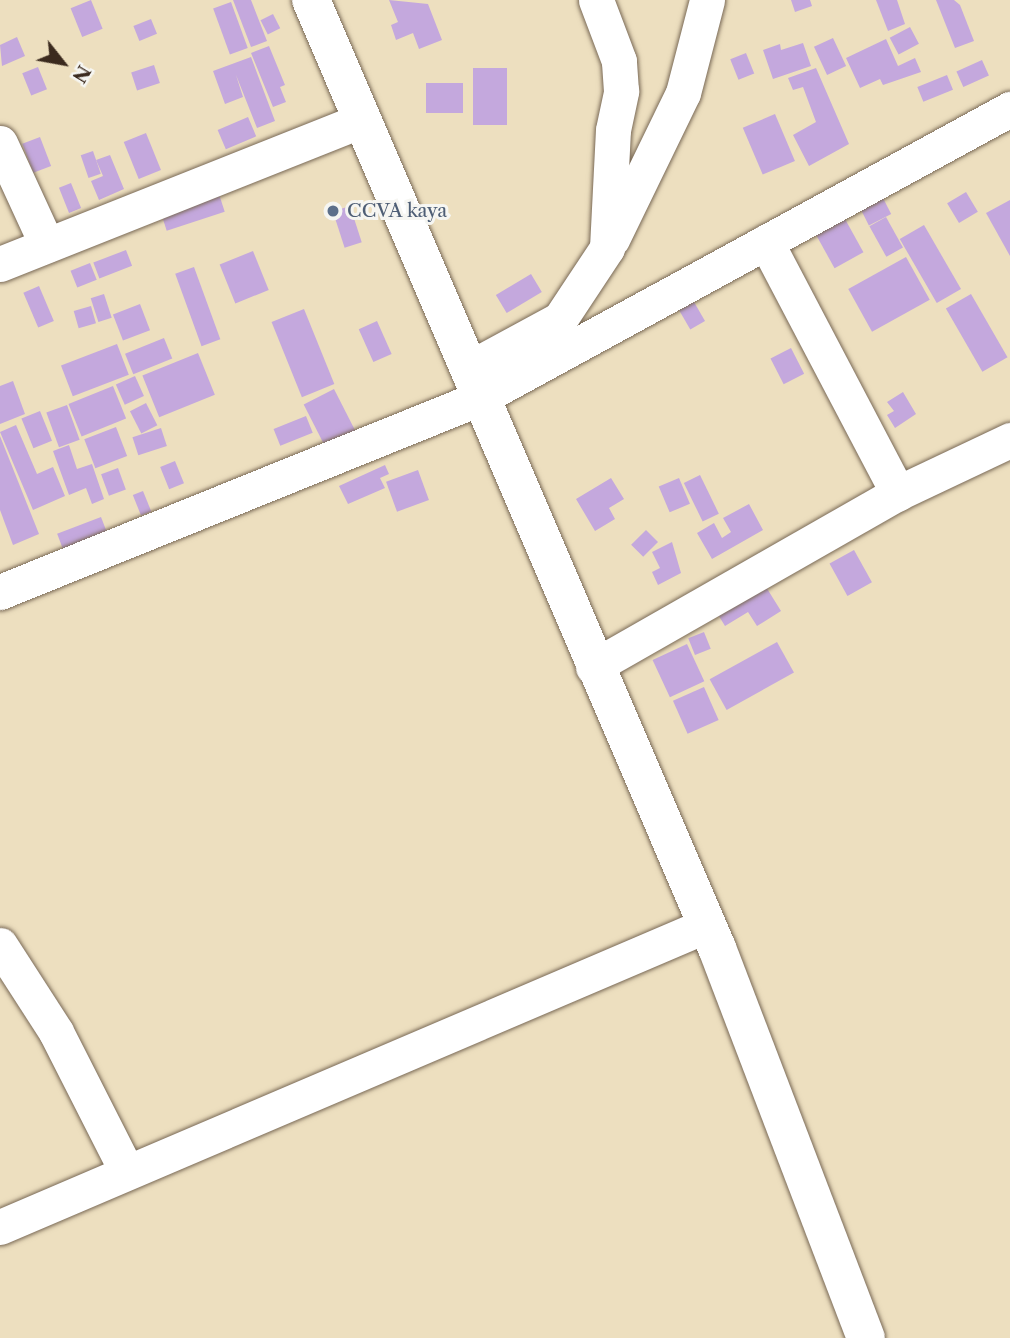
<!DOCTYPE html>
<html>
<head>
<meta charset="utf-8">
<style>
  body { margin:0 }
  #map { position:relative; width:1010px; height:1338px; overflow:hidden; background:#eddfbf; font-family:"Libre Caslon Text",serif }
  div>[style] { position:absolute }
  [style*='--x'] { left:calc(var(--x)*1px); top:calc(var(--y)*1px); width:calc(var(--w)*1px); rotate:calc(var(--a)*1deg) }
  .building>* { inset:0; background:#c4a8dd; transform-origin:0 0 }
  .roads { filter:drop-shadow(0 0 2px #796956) drop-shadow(0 0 2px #796956) }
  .minor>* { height:35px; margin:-17.5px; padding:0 17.5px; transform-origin:17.5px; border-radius:17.5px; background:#fff }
  .major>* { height:38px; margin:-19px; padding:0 19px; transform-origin:19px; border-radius:19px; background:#fff }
  .dots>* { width:19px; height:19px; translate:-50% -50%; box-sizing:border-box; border:4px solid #f6f6f2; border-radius:50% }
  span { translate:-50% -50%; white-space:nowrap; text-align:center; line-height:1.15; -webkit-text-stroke:6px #f6f6f2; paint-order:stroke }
  .service-label { font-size:19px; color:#4e5e75 }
  .left { translate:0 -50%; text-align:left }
  .north { position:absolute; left:28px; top:28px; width:70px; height:70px; -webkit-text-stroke:5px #f6f6f2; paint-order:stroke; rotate:121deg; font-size:19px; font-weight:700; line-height:28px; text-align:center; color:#3b2a1e }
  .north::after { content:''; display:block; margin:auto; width:24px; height:32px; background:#3b2a1e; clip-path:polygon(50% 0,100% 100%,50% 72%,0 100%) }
</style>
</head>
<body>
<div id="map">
  <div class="building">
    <div style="left:91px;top:0;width:31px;height:22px;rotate:68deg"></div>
    <div style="clip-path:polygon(233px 0,251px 0,267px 41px,251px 47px)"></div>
    <div style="clip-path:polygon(389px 0,428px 4px,442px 40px,419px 49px,413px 33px,396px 40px,391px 25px,398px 22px)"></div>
    <div style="clip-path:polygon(791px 0,810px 0,812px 6px,795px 12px)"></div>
    <div style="clip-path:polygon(876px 0,897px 0,905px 24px,888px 31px)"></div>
    <div style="clip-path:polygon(936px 0,954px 0,960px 5px,974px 41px,955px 48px)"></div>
    <div style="left:231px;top:2px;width:49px;height:19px;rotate:70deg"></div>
    <div style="left:273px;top:14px;width:16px;height:14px;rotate:63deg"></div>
    <div style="left:151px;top:19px;width:16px;height:19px;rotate:68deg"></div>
    <div style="left:910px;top:27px;width:19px;height:23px;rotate:62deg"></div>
    <div style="clip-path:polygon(17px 37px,25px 56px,2px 66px,0 45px)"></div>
    <div style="left:833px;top:38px;width:31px;height:21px;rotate:65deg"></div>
    <div style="clip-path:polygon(886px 39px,898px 66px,915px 58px,921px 72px,883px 85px,880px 79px,860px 88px,846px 58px)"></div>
    <div style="clip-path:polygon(803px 43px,811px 66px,773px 79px,763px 50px,780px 44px,781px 50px)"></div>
    <div style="clip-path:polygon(269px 46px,285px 85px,280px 87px,286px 102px,273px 107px,251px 53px)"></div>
    <div style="left:746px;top:53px;width:22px;height:17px;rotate:68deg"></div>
    <div style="clip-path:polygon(251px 57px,275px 121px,257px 128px,236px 75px,243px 97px,225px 104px,213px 71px)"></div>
    <div style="left:982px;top:60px;width:17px;height:28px;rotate:66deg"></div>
    <div style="left:154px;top:65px;width:19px;height:24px;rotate:72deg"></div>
    <div style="left:38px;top:67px;width:24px;height:17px;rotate:68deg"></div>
    <div style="left:473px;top:68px;width:34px;height:57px"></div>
    <div style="clip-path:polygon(816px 68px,849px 144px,809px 166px,793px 135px,816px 122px,803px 87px,793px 90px,788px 78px)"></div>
    <div style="left:947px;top:75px;width:16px;height:32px;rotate:68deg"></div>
    <div style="left:463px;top:83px;width:30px;height:37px;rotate:90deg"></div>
    <div style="left:775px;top:114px;width:51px;height:35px;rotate:67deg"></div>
    <div style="left:248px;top:117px;width:21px;height:33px;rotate:67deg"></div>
    <div style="left:146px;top:133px;width:40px;height:24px;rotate:68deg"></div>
    <div style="left:40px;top:137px;width:31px;height:19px;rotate:69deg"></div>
    <div style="left:93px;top:151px;width:24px;height:13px;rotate:71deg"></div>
    <div style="clip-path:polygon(110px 155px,124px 189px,99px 200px,91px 181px,103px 176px,96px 160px)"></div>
    <div style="left:71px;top:183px;width:27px;height:13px;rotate:68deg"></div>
    <div style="left:217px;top:188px;width:25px;height:61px;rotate:72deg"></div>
    <div style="left:966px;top:192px;width:23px;height:22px;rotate:59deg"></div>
    <div style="left:883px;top:198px;width:18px;height:25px;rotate:63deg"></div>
    <div style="clip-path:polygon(1010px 200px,1010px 256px,986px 213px)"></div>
    <div style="left:350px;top:206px;width:38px;height:18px;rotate:72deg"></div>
    <div style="left:886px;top:217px;width:35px;height:19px;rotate:61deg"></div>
    <div style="left:845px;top:219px;width:38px;height:33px;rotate:61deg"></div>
    <div style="left:924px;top:225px;width:74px;height:28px;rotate:60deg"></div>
    <div style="left:126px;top:250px;width:17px;height:35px;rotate:69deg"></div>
    <div style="left:253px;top:251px;width:42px;height:36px;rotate:68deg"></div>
    <div style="left:906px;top:257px;width:49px;height:66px;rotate:61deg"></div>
    <div style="left:90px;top:263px;width:18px;height:21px;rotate:68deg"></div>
    <div style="left:194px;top:267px;width:77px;height:20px;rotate:70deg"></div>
    <div style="left:531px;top:274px;width:21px;height:41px;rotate:59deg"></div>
    <div style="left:39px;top:286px;width:38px;height:17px;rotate:67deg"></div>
    <div style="left:104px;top:294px;width:25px;height:14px;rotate:72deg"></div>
    <div style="left:971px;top:294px;width:73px;height:29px;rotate:60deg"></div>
    <div style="left:694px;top:302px;width:22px;height:17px;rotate:60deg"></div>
    <div style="left:140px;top:304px;width:28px;height:29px;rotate:69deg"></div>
    <div style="left:91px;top:306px;width:18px;height:18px;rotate:74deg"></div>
    <div style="left:304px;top:309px;width:81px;height:35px;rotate:68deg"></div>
    <div style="left:377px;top:321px;width:36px;height:20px;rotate:66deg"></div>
    <div style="left:164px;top:338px;width:22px;height:42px;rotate:68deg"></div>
    <div style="left:117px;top:344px;width:33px;height:60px;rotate:69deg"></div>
    <div style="left:791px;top:348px;width:29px;height:23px;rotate:63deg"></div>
    <div style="left:198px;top:353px;width:45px;height:60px;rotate:68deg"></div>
    <div style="left:135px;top:376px;width:22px;height:21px;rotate:66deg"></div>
    <div style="clip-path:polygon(13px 381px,25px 414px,0 424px,0 386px)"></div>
    <div style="left:113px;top:386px;width:35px;height:48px;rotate:68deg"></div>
    <div style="left:334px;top:389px;width:48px;height:34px;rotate:63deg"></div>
    <div style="clip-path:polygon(903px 392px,916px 414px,895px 428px,887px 415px,894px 411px,887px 402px)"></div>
    <div style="left:146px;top:403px;width:25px;height:18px;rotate:63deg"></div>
    <div style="left:67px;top:405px;width:37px;height:22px;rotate:70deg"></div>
    <div style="left:40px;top:411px;width:32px;height:20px;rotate:68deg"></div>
    <div style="left:306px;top:416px;width:18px;height:35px;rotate:68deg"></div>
    <div style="clip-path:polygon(16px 425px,37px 474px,53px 467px,65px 496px,33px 510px,0 432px)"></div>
    <div style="left:116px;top:427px;width:31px;height:34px;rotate:69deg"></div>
    <div style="left:161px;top:428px;width:19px;height:30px;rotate:72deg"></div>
    <div style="clip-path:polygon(0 436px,39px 534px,13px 545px,0 510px)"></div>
    <div style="clip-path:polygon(69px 445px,77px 469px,92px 464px,104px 499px,92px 504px,86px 488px,69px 495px,53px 451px)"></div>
    <div style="left:175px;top:461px;width:24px;height:16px;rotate:68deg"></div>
    <div style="clip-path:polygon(385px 465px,389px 474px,380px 478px,385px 488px,348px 504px,339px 486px)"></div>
    <div style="left:118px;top:468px;width:23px;height:18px;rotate:70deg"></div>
    <div style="left:418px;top:470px;width:32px;height:34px;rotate:70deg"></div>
    <div style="left:700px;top:475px;width:43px;height:18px;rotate:64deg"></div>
    <div style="clip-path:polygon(611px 478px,624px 499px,609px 508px,615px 519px,595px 531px,576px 499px)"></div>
    <div style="left:679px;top:478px;width:28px;height:22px;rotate:67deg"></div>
    <div style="left:143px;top:491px;width:22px;height:11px;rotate:68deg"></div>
    <div style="clip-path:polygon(749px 504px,763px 530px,712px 559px,697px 533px,714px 523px,722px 538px,731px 532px,723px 518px)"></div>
    <div style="left:101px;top:517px;width:17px;height:47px;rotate:69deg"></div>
    <div style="left:646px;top:530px;width:17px;height:21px;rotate:45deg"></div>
    <div style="clip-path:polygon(672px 542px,681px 573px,658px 585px,652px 572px,660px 568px,652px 552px)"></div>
    <div style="left:854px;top:550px;width:37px;height:28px;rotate:61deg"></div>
    <div style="clip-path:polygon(761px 579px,781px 611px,757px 626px,748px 612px,725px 626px,714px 608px)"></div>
    <div style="left:704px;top:632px;width:18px;height:17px;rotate:68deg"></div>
    <div style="left:777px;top:642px;width:35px;height:77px;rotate:61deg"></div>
    <div style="left:687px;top:644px;width:41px;height:38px;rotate:65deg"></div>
    <div style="left:704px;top:687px;width:36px;height:34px;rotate:66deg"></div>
  </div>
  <div class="roads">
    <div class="minor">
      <div style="--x:0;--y:143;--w:112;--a:65.3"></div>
      <div style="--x:612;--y:239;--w:162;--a:-64.1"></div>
      <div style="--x:683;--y:93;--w:96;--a:-75.5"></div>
      <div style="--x:766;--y:242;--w:284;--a:62.3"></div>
      <div style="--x:0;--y:264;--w:387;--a:-21.7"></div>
      <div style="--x:468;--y:369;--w:105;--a:-28.5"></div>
      <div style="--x:560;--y:319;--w:85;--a:-56.5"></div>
      <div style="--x:607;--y:248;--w:118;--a:-87.1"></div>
      <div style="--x:613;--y:130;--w:40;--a:-78"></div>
      <div style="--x:621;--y:91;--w:30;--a:-94"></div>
      <div style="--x:619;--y:61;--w:65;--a:-110.7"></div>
      <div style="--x:0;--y:592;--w:518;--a:-22.01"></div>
      <div style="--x:480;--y:398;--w:604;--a:-28.6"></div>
      <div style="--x:593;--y:667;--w:351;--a:-29.7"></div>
      <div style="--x:898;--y:493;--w:124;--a:-25.3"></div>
      <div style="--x:0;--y:945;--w:103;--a:57.2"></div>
      <div style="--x:56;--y:1032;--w:157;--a:63.1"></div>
      <div style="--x:0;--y:1227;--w:769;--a:-23.13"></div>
    </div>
    <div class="major">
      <div style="--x:311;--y:0;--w:1031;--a:66.82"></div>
      <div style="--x:717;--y:948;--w:417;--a:69.1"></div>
    </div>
  </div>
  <div class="dots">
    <div style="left:333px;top:211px;background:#5c6f8a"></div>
  </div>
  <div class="service-label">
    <span class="left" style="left:347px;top:211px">CCVA kaya</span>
  </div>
  <div class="north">N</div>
</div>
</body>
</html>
